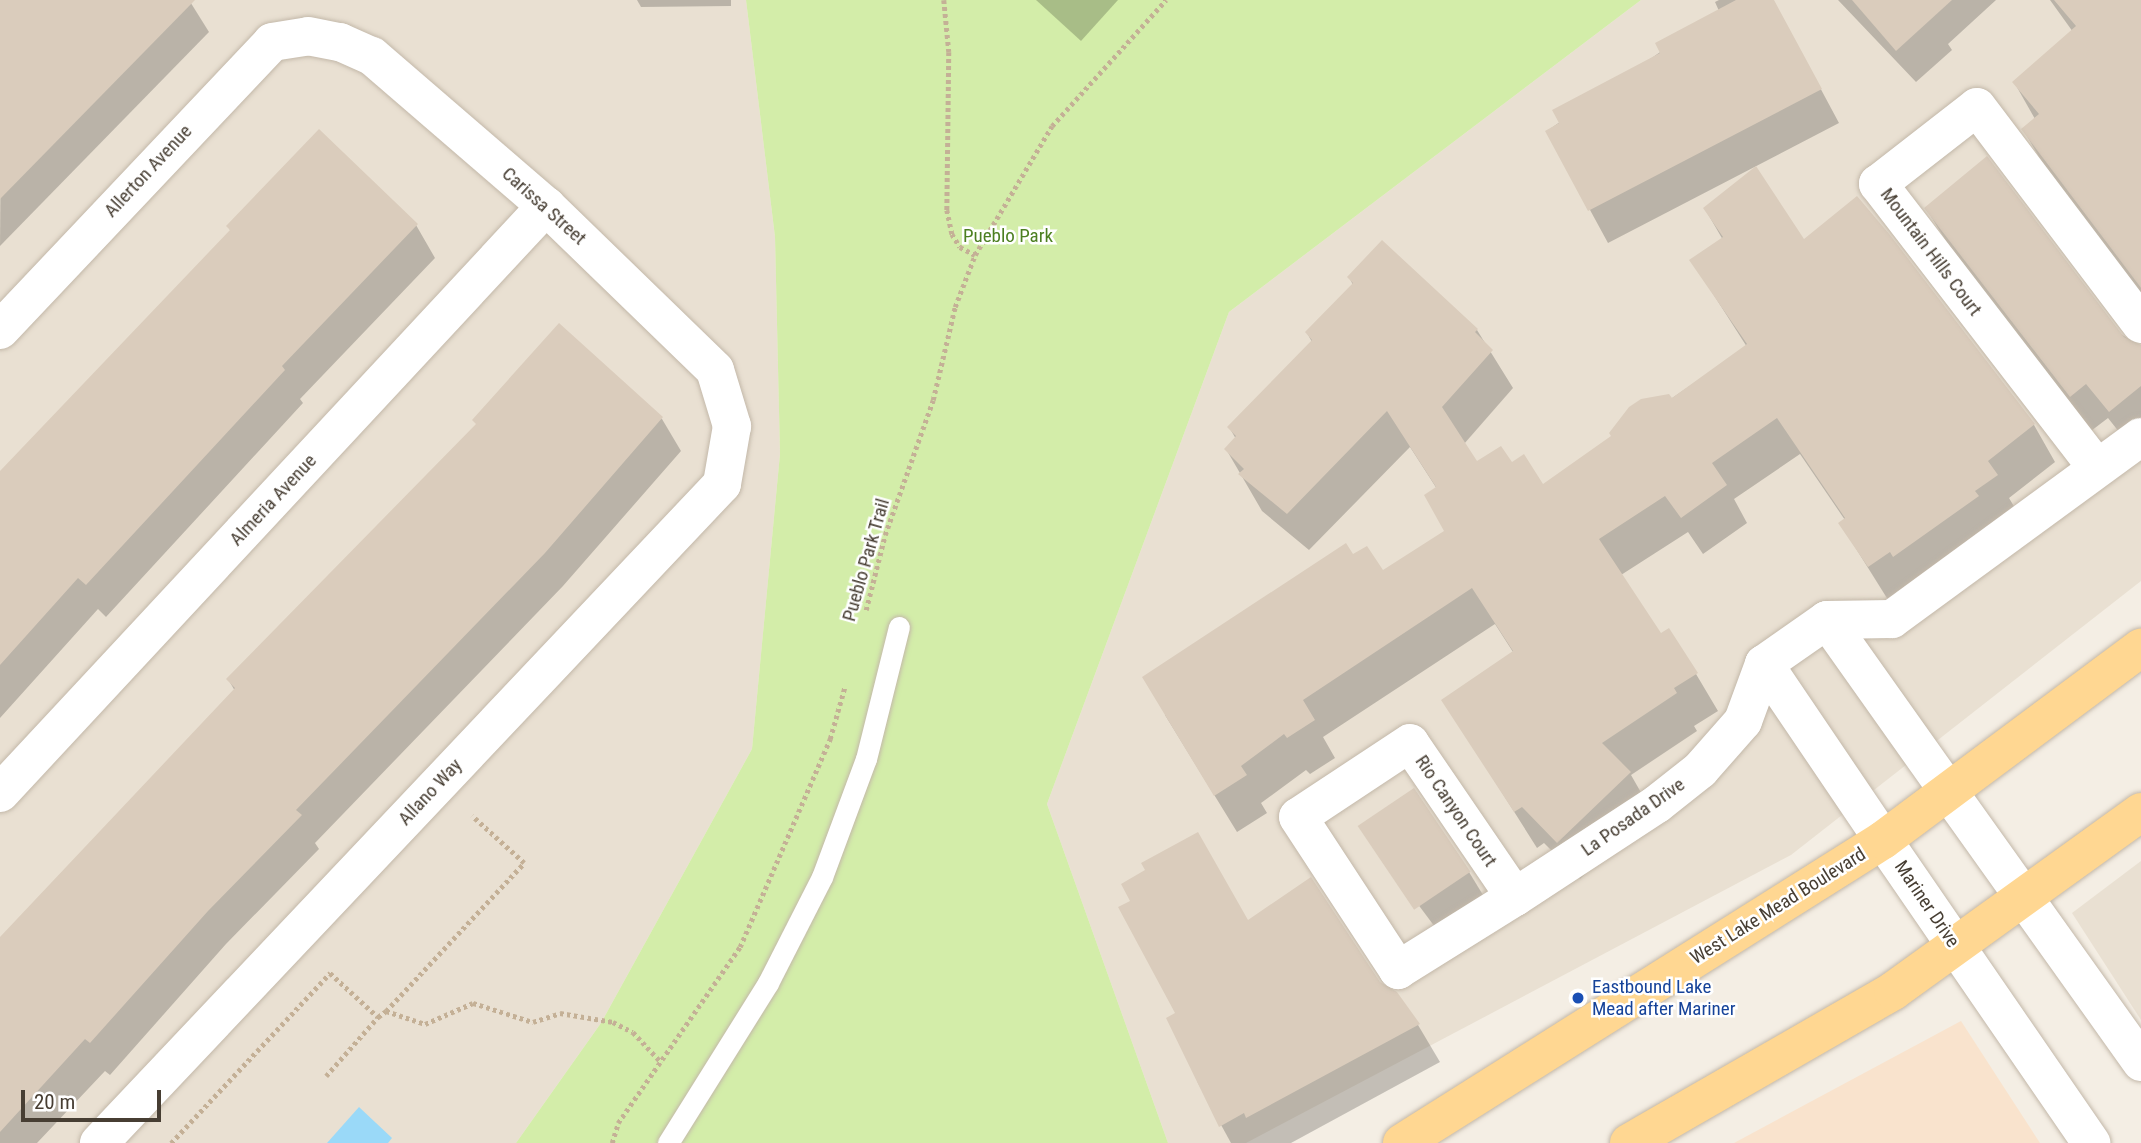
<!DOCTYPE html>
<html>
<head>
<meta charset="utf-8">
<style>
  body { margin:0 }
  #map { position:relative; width:2141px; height:1143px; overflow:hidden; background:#f4eee4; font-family:"Roboto Condensed",sans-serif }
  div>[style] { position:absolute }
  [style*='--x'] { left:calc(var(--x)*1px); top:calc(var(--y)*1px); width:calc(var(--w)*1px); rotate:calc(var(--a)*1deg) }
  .residential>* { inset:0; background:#e9e0d2 }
  .commercial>* { inset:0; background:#f9e3cd }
  .green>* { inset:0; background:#d3eda9 }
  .water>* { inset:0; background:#9ad9f8 }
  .shadow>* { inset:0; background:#0003 }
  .building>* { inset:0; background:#daccbc; transform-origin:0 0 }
  .path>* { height:4.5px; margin-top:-2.25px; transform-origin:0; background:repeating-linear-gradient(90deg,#c4b096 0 3.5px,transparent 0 7px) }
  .roads { filter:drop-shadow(0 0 2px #c3b8a9) drop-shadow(0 0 2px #c3b8a9) }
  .service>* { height:21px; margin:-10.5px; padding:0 10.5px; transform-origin:10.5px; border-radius:10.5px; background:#fff }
  .minor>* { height:38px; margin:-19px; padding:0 19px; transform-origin:19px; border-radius:19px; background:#fff }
  .tertiary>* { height:38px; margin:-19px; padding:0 19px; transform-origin:19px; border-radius:19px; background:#fff }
  .primary>* { height:38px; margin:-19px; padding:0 19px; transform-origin:19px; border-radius:19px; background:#ffd792 }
  .dots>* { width:19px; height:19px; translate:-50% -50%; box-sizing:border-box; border:4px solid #fff; border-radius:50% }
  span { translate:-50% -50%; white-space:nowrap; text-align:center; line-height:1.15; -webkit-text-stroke:5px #fff; paint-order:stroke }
  .street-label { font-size:19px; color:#473e33 }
  .park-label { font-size:19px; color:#4c7f21 }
  .transit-label { font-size:19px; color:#164399 }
  .left { translate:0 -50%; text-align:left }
  .scale { position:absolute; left:21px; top:1090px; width:140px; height:32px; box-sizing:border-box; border:4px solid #473e33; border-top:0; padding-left:9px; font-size:21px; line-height:24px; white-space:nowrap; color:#473e33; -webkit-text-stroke:5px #fff; paint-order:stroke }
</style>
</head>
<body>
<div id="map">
  <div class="residential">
    <div style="clip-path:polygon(0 0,746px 0,775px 237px,780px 454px,752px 749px,601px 1023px,516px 1143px,0 1143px)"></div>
    <div style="clip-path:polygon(1641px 0,2141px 0,2141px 581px,1791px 855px,1246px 1143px,1168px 1143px,1047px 804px,1229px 312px)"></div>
    <div style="clip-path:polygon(2141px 861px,2141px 1020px,2072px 913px)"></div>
  </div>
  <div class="commercial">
    <div style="clip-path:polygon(1961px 1021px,2040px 1143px,1734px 1143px)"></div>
  </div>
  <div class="green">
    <div style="clip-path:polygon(746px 0,1641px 0,1229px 312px,1047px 804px,1168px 1143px,516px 1143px,601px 1023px,752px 749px,780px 454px,775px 237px)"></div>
  </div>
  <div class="water">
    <div style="clip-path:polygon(359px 1107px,392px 1138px,388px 1143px,327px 1143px)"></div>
  </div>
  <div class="shadow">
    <div style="clip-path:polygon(2px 0,189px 0,209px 32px,0 246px)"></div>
    <div style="clip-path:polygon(637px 0,731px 0,731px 6px,641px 7px)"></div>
    <div style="clip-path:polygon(1036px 0,1118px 0,1081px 41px)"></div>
    <div style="clip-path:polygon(1719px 0,1773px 0,1839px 123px,1608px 243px,1547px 131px,1719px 11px,1715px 2px)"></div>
    <div style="clip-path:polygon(1838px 0,1996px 0,1948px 44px,1952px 50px,1916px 82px)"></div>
    <div style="clip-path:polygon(2050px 0,2141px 0,2141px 294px,2043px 164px,2023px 129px,2035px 119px,2014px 82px,2073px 32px)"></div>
    <div style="clip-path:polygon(1926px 208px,2141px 347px,2141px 438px,2131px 447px,2108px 418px,2091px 431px,1947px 243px)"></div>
    <div style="clip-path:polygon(1705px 209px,1804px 241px,2034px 425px,2055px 462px,2009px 498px,2018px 513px,1890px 603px,1840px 523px,1845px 520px,1800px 454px,1734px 499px,1747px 523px,1703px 554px,1688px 532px,1621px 575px,1661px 635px,1696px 674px,1718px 711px,1694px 726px,1697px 731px,1631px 775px,1651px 810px,1580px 879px,1544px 843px,1537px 848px,1444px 701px,1513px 652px,1495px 624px,1323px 737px,1335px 758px,1310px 774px,1306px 770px,1261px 803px,1267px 813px,1237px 832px,1165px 715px,1353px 557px,1383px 573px,1446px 531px,1437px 489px,1410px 447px,1309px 550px,1262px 511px,1226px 449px,1236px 439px,1229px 427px,1312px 342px,1307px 333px,1353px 285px,1349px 277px,1477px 330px,1513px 388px,1464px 444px,1477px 464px,1511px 464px,1543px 486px,1747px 347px,1692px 261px,1723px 240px)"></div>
    <div style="clip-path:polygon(416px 225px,435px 258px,300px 399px,303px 403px,106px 617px,98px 609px,0 718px,0 473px,231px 232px,228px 226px)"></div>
    <div style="clip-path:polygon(560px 326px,662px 419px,681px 451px,563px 586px,315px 843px,319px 849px,226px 944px,110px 1075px,105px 1071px,37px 1143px,0 1143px,0 940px,235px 691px,228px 679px,477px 426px)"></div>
    <div style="clip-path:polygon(1363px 831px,1469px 872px,1483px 895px,1438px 931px)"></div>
    <div style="clip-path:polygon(1248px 922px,1378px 983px,1418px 1025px,1440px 1062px,1291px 1143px,1231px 1143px,1198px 1083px,1178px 1013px)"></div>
  </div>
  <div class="building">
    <div style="clip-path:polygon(0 0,195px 0,0 199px)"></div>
    <div style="clip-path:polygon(1736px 0,1774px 0,1822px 89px,1588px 211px,1545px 131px,1559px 123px,1552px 110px,1660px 53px,1655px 43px)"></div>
    <div style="clip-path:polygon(1852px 0,1952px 0,1896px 51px)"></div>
    <div style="clip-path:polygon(2054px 0,2141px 0,2141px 288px,2021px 129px,2039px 114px,2012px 82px,2076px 26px)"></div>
    <div style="clip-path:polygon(319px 129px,418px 224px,282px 366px,285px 370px,86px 585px,78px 578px,0 665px,0 471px,230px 230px,226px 226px)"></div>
    <div style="clip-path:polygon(1987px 156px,2124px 337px,2141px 345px,2141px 386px,2109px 412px,2086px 384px,2070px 397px,1924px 208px)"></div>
    <div style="clip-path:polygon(1756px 166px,1804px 239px,1857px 196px,1890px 235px,2035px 424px,1988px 461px,1998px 475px,1975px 491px,1979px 496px,1893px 557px,1890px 552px,1868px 567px,1838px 523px,1845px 518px,1777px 418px,1712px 463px,1727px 485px,1681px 518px,1665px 496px,1599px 539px,1661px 633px,1669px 628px,1698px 673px,1674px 688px,1677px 693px,1602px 743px,1631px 772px,1557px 843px,1522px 807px,1514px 812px,1441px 700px,1513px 651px,1472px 588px,1303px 700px,1315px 720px,1287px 738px,1284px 734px,1241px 766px,1247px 775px,1214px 796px,1142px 677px,1346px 543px,1353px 554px,1367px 546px,1383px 570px,1444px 531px,1424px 495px,1436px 487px,1387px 411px,1287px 514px,1238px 474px,1244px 469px,1224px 449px,1236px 436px,1227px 427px,1312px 340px,1305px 332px,1353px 283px,1347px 277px,1382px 240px,1478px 329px,1475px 332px,1493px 350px,1442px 407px,1477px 461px,1501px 446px,1512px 462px,1524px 454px,1543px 484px,1611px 436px,1609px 433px,1629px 407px,1641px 399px,1669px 394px,1672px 398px,1747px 344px,1689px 260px,1723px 237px,1703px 208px)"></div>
    <div style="clip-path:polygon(559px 323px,663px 417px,545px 553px,296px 810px,302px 815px,208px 911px,90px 1043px,85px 1039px,0 1132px,0 937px,235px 688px,226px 679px,476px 424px,472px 420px)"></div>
    <div style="left:1414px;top:788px;width:101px;height:68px;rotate:56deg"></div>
    <div style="clip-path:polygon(1198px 832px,1248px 920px,1311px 877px,1380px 982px,1397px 992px,1420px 1024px,1246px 1118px,1244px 1113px,1219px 1127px,1166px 1018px,1175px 1013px,1118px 907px,1130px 901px,1121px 884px,1145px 870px,1141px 863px)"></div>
  </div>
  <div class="path">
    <div style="--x:944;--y:0;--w:52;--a:84.5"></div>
    <div style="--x:949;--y:52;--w:158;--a:90.7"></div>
    <div style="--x:947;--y:210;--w:25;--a:78"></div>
    <div style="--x:952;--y:234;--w:15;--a:58"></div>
    <div style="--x:960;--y:247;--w:17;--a:28"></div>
    <div style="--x:866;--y:610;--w:77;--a:-75.8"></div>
    <div style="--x:885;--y:535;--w:143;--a:-70.4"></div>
    <div style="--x:933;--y:400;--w:96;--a:-76.7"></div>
    <div style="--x:955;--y:307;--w:56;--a:-69"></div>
    <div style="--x:975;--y:255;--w:150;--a:-59.2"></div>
    <div style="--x:1052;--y:126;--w:170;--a:-47.9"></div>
    <div style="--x:386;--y:1011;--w:202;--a:-47"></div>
    <div style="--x:524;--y:863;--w:70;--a:-137.9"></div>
    <div style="--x:326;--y:1076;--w:79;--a:-48.6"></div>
    <div style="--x:171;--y:1143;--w:233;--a:-46.9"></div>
    <div style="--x:330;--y:973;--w:65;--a:42.5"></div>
    <div style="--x:378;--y:1017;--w:10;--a:-37"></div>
    <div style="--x:386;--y:1011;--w:41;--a:18.4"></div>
    <div style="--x:425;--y:1024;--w:52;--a:-23.6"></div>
    <div style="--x:473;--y:1003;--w:63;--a:17.6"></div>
    <div style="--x:533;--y:1022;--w:28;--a:-18"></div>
    <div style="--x:560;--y:1013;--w:54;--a:9.6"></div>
    <div style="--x:613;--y:1022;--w:22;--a:27"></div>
    <div style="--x:633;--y:1032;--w:42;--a:46.9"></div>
    <div style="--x:612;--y:1143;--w:21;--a:-73"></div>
    <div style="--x:618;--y:1123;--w:214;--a:-55.3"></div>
    <div style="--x:740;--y:947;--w:227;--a:-66.6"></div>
    <div style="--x:830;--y:739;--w:55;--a:-74.2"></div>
  </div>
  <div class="roads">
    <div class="service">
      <div style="--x:668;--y:1143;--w:189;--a:-58"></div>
      <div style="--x:768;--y:983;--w:119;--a:-63"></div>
      <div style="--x:822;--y:877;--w:126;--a:-69.6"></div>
      <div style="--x:866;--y:759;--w:136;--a:-76"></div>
    </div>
    <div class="minor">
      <div style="--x:0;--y:330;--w:396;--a:-46.6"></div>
      <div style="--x:272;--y:42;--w:36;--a:-9"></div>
      <div style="--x:308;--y:36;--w:33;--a:11"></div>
      <div style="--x:340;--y:42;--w:35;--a:24"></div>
      <div style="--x:372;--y:56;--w:230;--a:40.8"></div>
      <div style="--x:546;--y:206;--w:235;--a:44.1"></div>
      <div style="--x:715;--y:370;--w:59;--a:73.1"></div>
      <div style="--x:732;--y:426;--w:59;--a:99.8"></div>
      <div style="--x:722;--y:484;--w:907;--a:133.39"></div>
      <div style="--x:2097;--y:468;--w:359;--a:-127.6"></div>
      <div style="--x:1878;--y:184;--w:125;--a:-37.9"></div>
      <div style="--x:1977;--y:107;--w:272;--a:52.9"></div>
      <div style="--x:1827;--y:620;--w:209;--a:54.7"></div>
      <div style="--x:1764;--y:664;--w:212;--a:55.9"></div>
      <div style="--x:0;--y:793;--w:802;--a:-47.07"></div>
      <div style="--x:1515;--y:897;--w:186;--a:-124.3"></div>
      <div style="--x:1410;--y:743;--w:134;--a:146.5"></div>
      <div style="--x:1298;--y:817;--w:183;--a:56.8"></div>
      <div style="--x:1398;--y:970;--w:138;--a:-32"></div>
      <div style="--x:1515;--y:897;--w:170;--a:-33.2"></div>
      <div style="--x:1657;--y:804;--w:55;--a:-38.3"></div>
      <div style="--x:1700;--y:770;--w:65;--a:-48.7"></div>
      <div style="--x:1743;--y:721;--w:61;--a:-69.8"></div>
      <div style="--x:1764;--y:664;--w:77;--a:-34.9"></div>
      <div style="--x:1827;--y:620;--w:65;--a:-0.9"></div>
      <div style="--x:1892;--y:619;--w:308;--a:-36.2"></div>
    </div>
    <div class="tertiary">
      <div style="--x:1948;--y:791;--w:333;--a:54.5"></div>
      <div style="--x:1883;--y:840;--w:368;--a:55.5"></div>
    </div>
    <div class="primary">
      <div style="--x:1402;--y:1143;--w:568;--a:-32.21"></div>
      <div style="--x:1883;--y:840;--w:322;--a:-36.7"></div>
      <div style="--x:1629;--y:1143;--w:305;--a:-29.9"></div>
      <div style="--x:1893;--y:991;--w:306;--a:-35.8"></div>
    </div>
  </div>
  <div class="dots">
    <div style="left:1578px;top:998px;background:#1a4fb4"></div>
  </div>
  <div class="street-label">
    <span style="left:148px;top:171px;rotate:-47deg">Allerton Avenue</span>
    <span style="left:544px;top:206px;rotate:42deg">Carissa Street</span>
    <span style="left:1931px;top:252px;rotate:53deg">Mountain Hills Court</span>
    <span style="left:273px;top:500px;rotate:-47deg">Almeria Avenue</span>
    <span style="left:866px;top:560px;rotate:-74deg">Pueblo Park Trail</span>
    <span style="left:430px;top:792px;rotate:-47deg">Allano Way</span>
    <span style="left:1456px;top:811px;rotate:56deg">Rio Canyon Court</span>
    <span style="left:1633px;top:817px;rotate:-35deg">La Posada Drive</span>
    <span style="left:1927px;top:904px;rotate:56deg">Mariner Drive</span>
    <span style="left:1778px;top:906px;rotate:-32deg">West Lake Mead Boulevard</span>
  </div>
  <div class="park-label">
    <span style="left:1008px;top:236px">Pueblo Park</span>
  </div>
  <div class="transit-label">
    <span class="left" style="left:1592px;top:998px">Eastbound Lake<br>Mead after Mariner</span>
  </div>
  <div class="scale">20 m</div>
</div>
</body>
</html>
